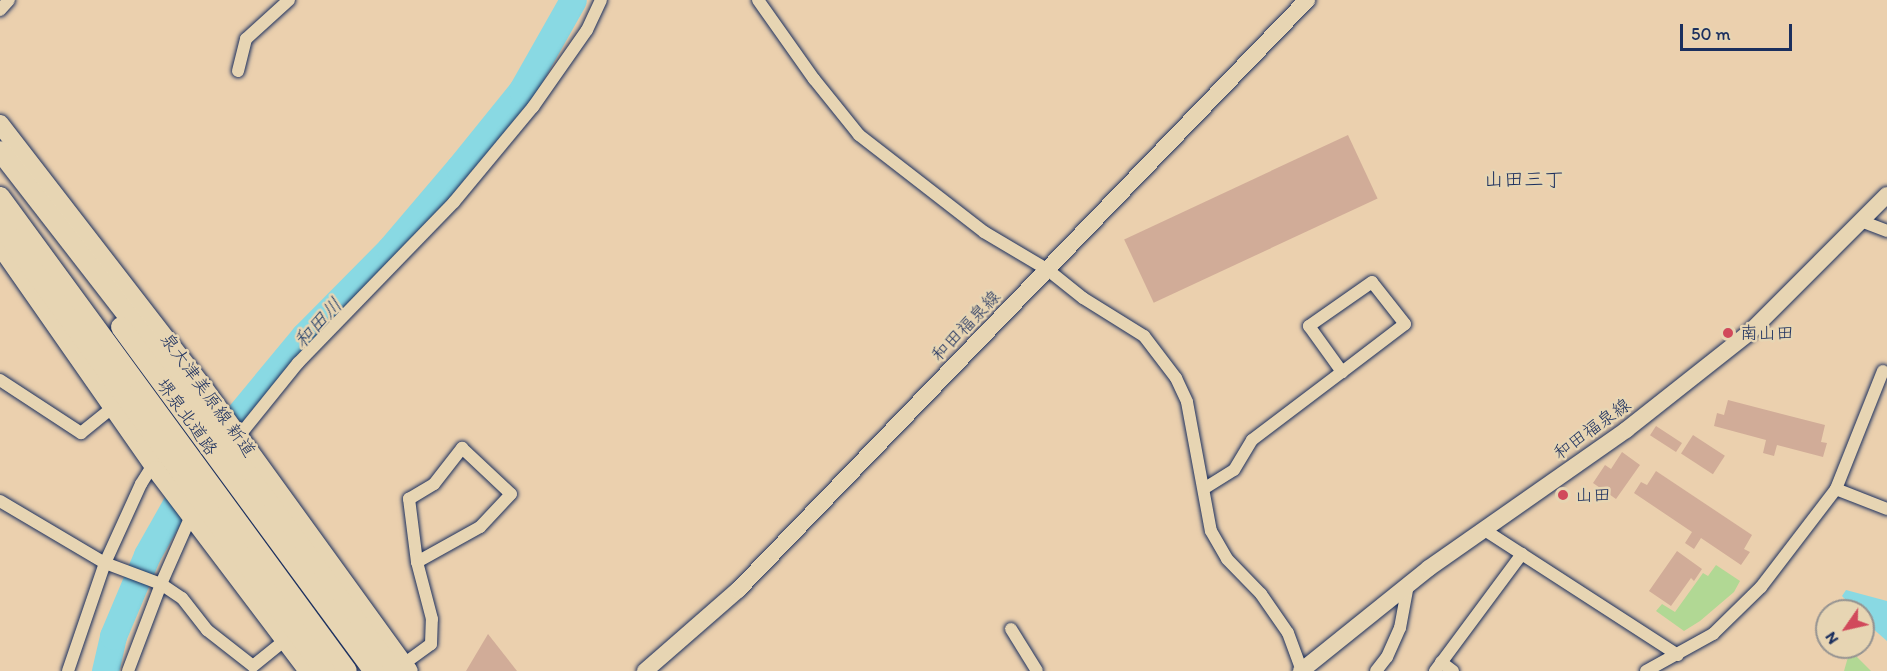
<!DOCTYPE html>
<html>
<head>
<meta charset="utf-8">
<style>
  body { margin:0 }
  #map { position:relative; width:1887px; height:671px; overflow:hidden; background:#ebd0ae; font-family:Itim,"Klee One",sans-serif }
  div>[style] { position:absolute }
  [style*='--x'] { left:calc(var(--x)*1px); top:calc(var(--y)*1px); width:calc(var(--w)*1px); rotate:calc(var(--a)*1deg) }
  .green>* { inset:0; background:#b1d894 }
  .water>* { inset:0; background:#89d9e3 }
  .river>* { height:27px; margin:-13.5px; padding:0 13.5px; transform-origin:13.5px; border-radius:13.5px; background:#89d9e3 }
  .building>* { inset:0; background:#d1ac98; transform-origin:0 0 }
  .roads { filter:drop-shadow(0 0 2px #1b2f5e) drop-shadow(0 0 2px #1b2f5e) }
  .minor>* { height:12px; margin:-6px; padding:0 6px; transform-origin:6px; border-radius:6px; background:#e7d5b3 }
  .secondary>* { height:16px; margin:-8px; padding:0 8px; transform-origin:8px; border-radius:8px; background:#e7d5b3 }
  .primary>* { height:18px; margin:-9px; padding:0 9px; transform-origin:9px; border-radius:9px; background:#e7d5b3 }
  .trunk>* { height:20px; margin:-10px; padding:0 10px; transform-origin:10px; border-radius:10px; background:#e7d5b3 }
  .dots>* { width:16px; height:16px; translate:-50% -50%; box-sizing:border-box; border:3px solid #e7d5b3; border-radius:50% }
  span { translate:-50% -50%; white-space:nowrap; text-align:center; line-height:1.15; -webkit-text-stroke:5px #e7d5b3; paint-order:stroke }
  .street-label { font-size:18px; color:#1b2f5e }
  .poi-label { font-size:18px; color:#1b2f5e }
  .left { translate:0 -50%; text-align:left }
  .neighbourhood-label { font-size:20px; color:#1b2f5e }
  .water-label { font-size:20px; color:#26406b; font-style:italic }
  .north { position:absolute; left:1815px; top:599px; width:60px; height:60px; box-sizing:border-box; background:#e7d5b3; border:2px solid #959391; border-radius:50%; rotate:236deg; font-size:16px; font-weight:700; line-height:24px; text-align:center; color:#1b2f5e }
  .north::after { content:''; display:block; margin:auto; width:21px; height:27px; background:#d1495b; clip-path:polygon(50% 0,100% 100%,50% 72%,0 100%) }
  .scale { position:absolute; left:1680px; top:24px; width:112px; height:27px; box-sizing:border-box; border:3px solid #1b2f5e; border-top:0; padding-left:8px; font-size:18px; line-height:21px; white-space:nowrap; color:#1b2f5e; -webkit-text-stroke:4px #e7d5b3; paint-order:stroke }
</style>
</head>
<body>
<div id="map">
  <div class="green">
    <div style="clip-path:polygon(1716px 565px,1740px 581px,1734px 592px,1700px 621px,1684px 631px,1656px 611px,1662px 604px,1675px 612px,1703px 573px,1708px 576px)"></div>
    <div style="clip-path:polygon(1850px 650px,1871px 671px,1844px 671px)"></div>
  </div>
  <div class="water">
    <div style="clip-path:polygon(1846px 590px,1887px 601px,1887px 641px,1863px 620px,1863px 611px,1856px 611px,1842px 596px)"></div>
  </div>
  <div class="river">
    <div style="--x:213;--y:446;--w:143;--a:-50.4"></div>
    <div style="--x:304;--y:336;--w:122;--a:-45.3"></div>
    <div style="--x:390;--y:249;--w:106;--a:-49.6"></div>
    <div style="--x:459;--y:168;--w:100;--a:-51.1"></div>
    <div style="--x:522;--y:90;--w:103;--a:-60.5"></div>
    <div style="--x:105;--y:671;--w:36;--a:-77"></div>
    <div style="--x:113;--y:636;--w:88;--a:-67.2"></div>
    <div style="--x:147;--y:555;--w:90;--a:-60.6"></div>
  </div>
  <div class="building">
    <div style="left:1348px;top:135px;width:70px;height:247px;rotate:65deg"></div>
    <div style="clip-path:polygon(1728px 400px,1825px 425px,1821px 442px,1827px 443px,1823px 457px,1777px 445px,1774px 456px,1763px 453px,1766px 440px,1714px 426px,1717px 413px,1724px 415px)"></div>
    <div style="left:1656px;top:426px;width:31px;height:11px;rotate:33deg"></div>
    <div style="left:1693px;top:435px;width:38px;height:22px;rotate:33deg"></div>
    <div style="clip-path:polygon(1622px 452px,1640px 465px,1616px 499px,1593px 483px,1605px 465px,1611px 469px)"></div>
    <div style="clip-path:polygon(1656px 471px,1752px 535px,1744px 549px,1750px 552px,1741px 565px,1701px 538px,1694px 549px,1685px 543px,1692px 532px,1634px 493px,1641px 482px,1647px 485px)"></div>
    <div style="clip-path:polygon(1677px 551px,1702px 569px,1694px 581px,1691px 578px,1671px 606px,1649px 591px)"></div>
    <div style="clip-path:polygon(488px 634px,517px 671px,466px 671px)"></div>
  </div>
  <div class="roads">
    <div class="minor">
      <div style="--x:758;--y:0;--w:97;--a:54.7"></div>
      <div style="--x:814;--y:79;--w:72;--a:51.2"></div>
      <div style="--x:859;--y:135;--w:158;--a:37.8"></div>
      <div style="--x:984;--y:232;--w:74;--a:30.7"></div>
      <div style="--x:1048;--y:270;--w:45;--a:38.7"></div>
      <div style="--x:1083;--y:298;--w:72;--a:31.9"></div>
      <div style="--x:1144;--y:336;--w:53;--a:52.7"></div>
      <div style="--x:1176;--y:378;--w:26;--a:65"></div>
      <div style="--x:1187;--y:402;--w:131;--a:79.5"></div>
      <div style="--x:1211;--y:531;--w:32;--a:60"></div>
      <div style="--x:1227;--y:559;--w:49;--a:45.8"></div>
      <div style="--x:1261;--y:594;--w:47;--a:55.3"></div>
      <div style="--x:1288;--y:633;--w:40;--a:69.8"></div>
      <div style="--x:0;--y:10;--w:13;--a:-48"></div>
      <div style="--x:238;--y:71;--w:33;--a:-76"></div>
      <div style="--x:246;--y:39;--w:58;--a:-42.2"></div>
      <div style="--x:1861;--y:221;--w:28;--a:21"></div>
      <div style="--x:0;--y:380;--w:97;--a:33.2"></div>
      <div style="--x:81;--y:433;--w:40;--a:-39"></div>
      <div style="--x:239;--y:436;--w:94;--a:-51.1"></div>
      <div style="--x:298;--y:363;--w:224;--a:-45.9"></div>
      <div style="--x:454;--y:202;--w:124;--a:-50.3"></div>
      <div style="--x:533;--y:107;--w:94;--a:-55"></div>
      <div style="--x:587;--y:30;--w:33;--a:-65"></div>
      <div style="--x:1205;--y:488;--w:34;--a:-32"></div>
      <div style="--x:1234;--y:470;--w:35;--a:-59"></div>
      <div style="--x:1252;--y:440;--w:113;--a:-37.1"></div>
      <div style="--x:1342;--y:372;--w:79;--a:-37.3"></div>
      <div style="--x:1405;--y:324;--w:53;--a:-128.2"></div>
      <div style="--x:1372;--y:282;--w:77;--a:145.1"></div>
      <div style="--x:1309;--y:326;--w:57;--a:54.3"></div>
      <div style="--x:1836;--y:489;--w:55;--a:21.4"></div>
      <div style="--x:0;--y:501;--w:122;--a:30.6"></div>
      <div style="--x:105;--y:563;--w:60;--a:20.6"></div>
      <div style="--x:161;--y:584;--w:25;--a:34"></div>
      <div style="--x:182;--y:598;--w:41;--a:52"></div>
      <div style="--x:207;--y:630;--w:58;--a:38"></div>
      <div style="--x:253;--y:666;--w:40;--a:-39"></div>
      <div style="--x:1483;--y:529;--w:232;--a:32.9"></div>
      <div style="--x:1011;--y:629;--w:49;--a:58.2"></div>
      <div style="--x:1441;--y:662;--w:15;--a:37"></div>
      <div style="--x:405;--y:663;--w:32;--a:-36"></div>
      <div style="--x:431;--y:644;--w:25;--a:-88"></div>
      <div style="--x:432;--y:619;--w:59;--a:-104.7"></div>
      <div style="--x:417;--y:562;--w:64;--a:-97.2"></div>
      <div style="--x:409;--y:499;--w:29;--a:-31"></div>
      <div style="--x:434;--y:484;--w:46;--a:-52.1"></div>
      <div style="--x:462;--y:448;--w:67;--a:43.2"></div>
      <div style="--x:511;--y:494;--w:45;--a:133.2"></div>
      <div style="--x:480;--y:527;--w:72;--a:150.9"></div>
      <div style="--x:68;--y:671;--w:114;--a:-71.1"></div>
      <div style="--x:105;--y:563;--w:87;--a:-65.5"></div>
      <div style="--x:141;--y:484;--w:22;--a:-58"></div>
      <div style="--x:128;--y:671;--w:93;--a:-69.2"></div>
      <div style="--x:161;--y:584;--w:74;--a:-66.2"></div>
      <div style="--x:1376;--y:671;--w:18;--a:-52"></div>
      <div style="--x:1387;--y:657;--w:32;--a:-66"></div>
      <div style="--x:1400;--y:628;--w:44;--a:-79.5"></div>
      <div style="--x:1435;--y:671;--w:146;--a:-53.4"></div>
      <div style="--x:1646;--y:671;--w:77;--a:-28.9"></div>
      <div style="--x:1713;--y:634;--w:67;--a:-44.4"></div>
      <div style="--x:1761;--y:587;--w:123;--a:-52.6"></div>
      <div style="--x:1836;--y:489;--w:127;--a:-68.3"></div>
    </div>
    <div class="secondary">
      <div style="--x:645;--y:671;--w:123;--a:-41.1"></div>
      <div style="--x:738;--y:590;--w:820;--a:-46.04"></div>
      <div style="--x:1301;--y:671;--w:164;--a:-38.8"></div>
      <div style="--x:1429;--y:568;--w:241;--a:-35"></div>
      <div style="--x:1626;--y:430;--w:157;--a:-38.3"></div>
      <div style="--x:1749;--y:333;--w:195;--a:-45"></div>
    </div>
    <div class="primary">
      <div style="--x:0;--y:124;--w:334;--a:52.3"></div>
      <div style="--x:204;--y:388;--w:349;--a:54.1"></div>
      <div style="--x:0;--y:246;--w:273;--a:55.1"></div>
      <div style="--x:156;--y:470;--w:252;--a:52.9"></div>
    </div>
    <div class="trunk">
      <div style="--x:0;--y:151;--w:294;--a:52.2"></div>
      <div style="--x:180;--y:383;--w:358;--a:53.5"></div>
      <div style="--x:0;--y:197;--w:587;--a:53.79"></div>
      <div style="--x:0;--y:224;--w:553;--a:53.98"></div>
      <div style="--x:121;--y:327;--w:427;--a:53.7"></div>
    </div>
  </div>
  <div class="dots">
    <div style="left:1728px;top:333px;background:#d1495b"></div>
    <div style="left:1563px;top:495px;background:#d1495b"></div>
  </div>
  <div class="street-label">
    <span style="left:966px;top:326px;rotate:-46deg">和田福泉線</span>
    <span style="left:208px;top:395px;rotate:54deg">泉大津美原線 新道</span>
    <span style="left:187px;top:417px;rotate:54deg">堺泉北道路</span>
    <span style="left:1592px;top:429px;rotate:-36deg">和田福泉線</span>
  </div>
  <div class="poi-label">
    <span class="left" style="left:1740px;top:333px">南山田</span>
    <span class="left" style="left:1575px;top:495px">山田</span>
  </div>
  <div class="neighbourhood-label">
    <span style="left:1524px;top:179px">山田三丁</span>
  </div>
  <div class="water-label">
    <span style="left:318px;top:323px;rotate:-47deg">和田川</span>
  </div>
  <div class="north">N</div>
  <div class="scale">50 m</div>
</div>
</body>
</html>
